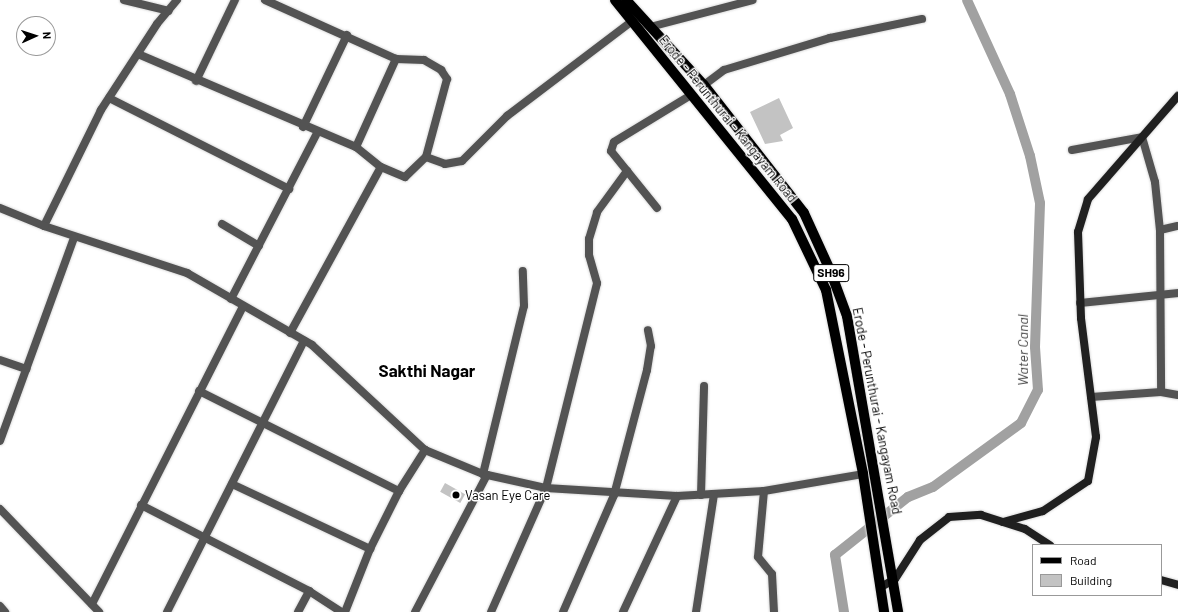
<!DOCTYPE html>
<html>
<head>
<meta charset="utf-8">
<style>
  body { margin:0 }
  #map { position:relative; width:1178px; height:612px; overflow:hidden; background:#fff; font-family:Barlow,sans-serif }
  div>[style] { position:absolute }
  [style*='--x'] { left:calc(var(--x)*1px); top:calc(var(--y)*1px); width:calc(var(--w)*1px); rotate:calc(var(--a)*1deg) }
  .canal>* { height:10px; margin:-5px; padding:0 5px; transform-origin:5px; border-radius:5px; background:#a1a1a1 }
  .building>* { inset:0; background:#c3c3c3; transform-origin:0 0 }
  .roads { filter:drop-shadow(0 0 1px #dbdbdb) drop-shadow(0 0 1px #dbdbdb) }
  .street>* { height:8px; margin:-4px; padding:0 4px; transform-origin:4px; border-radius:4px; background:#535353 }
  .secondary>* { height:8px; margin:-4px; padding:0 4px; transform-origin:4px; border-radius:4px; background:#202020 }
  .primary>* { height:10px; margin:-5px; padding:0 5px; transform-origin:5px; border-radius:5px; background:#000 }
  .dots>* { width:11px; height:11px; translate:-50% -50%; box-sizing:border-box; border:2px solid #fff; border-radius:50% }
  span { translate:-50% -50%; white-space:nowrap; text-align:center; line-height:1.15; -webkit-text-stroke:3px #fff; paint-order:stroke }
  .shield-label span { padding:1px 3px; background:#fff; border:1px solid; border-radius:3px; -webkit-text-stroke-width:0 }
  .shield-label { font-size:12px; color:#000; font-weight:700 }
  .street-label { font-size:13px; color:#000 }
  .poi-label { font-size:13px; color:#000 }
  .left { translate:0 -50%; text-align:left }
  .water-label { font-size:14px; color:#424242; font-style:italic }
  .district-label { font-size:17px; color:#000; font-weight:700 }
  .legend { position:absolute; left:1032px; top:544px; width:130px; height:52px; box-sizing:border-box; background:#fff; border:1px solid #999; margin:0; padding:5px 7px; list-style:none; font-size:12px; color:#000 }
  .legend li { display:flex; align-items:center; gap:8px; height:20px }
  .legend b { width:20px; border:1px solid #999 }
  .north { position:absolute; left:16px; top:16px; width:40px; height:40px; box-sizing:border-box; background:#fff; border:1px solid #999; border-radius:50%; rotate:87deg; font-size:11px; font-weight:700; line-height:16px; text-align:center; color:#000 }
  .north::after { content:''; display:block; margin:auto; width:14px; height:18px; background:#000; clip-path:polygon(50% 0,100% 100%,50% 72%,0 100%) }
</style>
</head>
<body>
<div id="map">
  <div class="canal">
    <div style="--x:844;--y:612;--w:58;--a:-99"></div>
    <div style="--x:835;--y:555;--w:93;--a:-38.5"></div>
    <div style="--x:908;--y:497;--w:27;--a:-22"></div>
    <div style="--x:933;--y:487;--w:109;--a:-36"></div>
    <div style="--x:1021;--y:423;--w:37;--a:-63"></div>
    <div style="--x:1038;--y:390;--w:43;--a:-94"></div>
    <div style="--x:1035;--y:347;--w:144;--a:-88"></div>
    <div style="--x:1040;--y:203;--w:48;--a:-102"></div>
    <div style="--x:1030;--y:156;--w:65;--a:-107.9"></div>
    <div style="--x:1010;--y:94;--w:103;--a:-114.6"></div>
  </div>
  <div class="building">
    <div style="clip-path:polygon(779px 98px,793px 128px,780px 135px,783px 141px,765px 144px,750px 112px)"></div>
    <div style="left:445px;top:483px;width:23px;height:10px;rotate:29deg"></div>
  </div>
  <div class="roads">
    <div class="street">
      <div style="--x:124;--y:0;--w:46;--a:13.7"></div>
      <div style="--x:177;--y:0;--w:31;--a:130"></div>
      <div style="--x:157;--y:24;--w:103;--a:123.1"></div>
      <div style="--x:101;--y:110;--w:129;--a:116.2"></div>
      <div style="--x:44;--y:226;--w:151;--a:18.2"></div>
      <div style="--x:187;--y:273;--w:144;--a:29.9"></div>
      <div style="--x:312;--y:345;--w:154;--a:42.9"></div>
      <div style="--x:425;--y:450;--w:63;--a:22.5"></div>
      <div style="--x:483;--y:474;--w:65;--a:12.5"></div>
      <div style="--x:546;--y:488;--w:131;--a:3.5"></div>
      <div style="--x:677;--y:496;--w:87;--a:-3.3"></div>
      <div style="--x:764;--y:491;--w:100;--a:-9.7"></div>
      <div style="--x:265;--y:0;--w:144;--a:24.2"></div>
      <div style="--x:396;--y:59;--w:28;--a:2"></div>
      <div style="--x:424;--y:60;--w:20;--a:30"></div>
      <div style="--x:441;--y:70;--w:11;--a:56"></div>
      <div style="--x:447;--y:79;--w:81;--a:105.1"></div>
      <div style="--x:650;--y:27;--w:106;--a:-14.7"></div>
      <div style="--x:138;--y:54;--w:237;--a:23.1"></div>
      <div style="--x:356;--y:147;--w:32;--a:39"></div>
      <div style="--x:196;--y:81;--w:90;--a:-64.3"></div>
      <div style="--x:704;--y:85;--w:25;--a:-37"></div>
      <div style="--x:724;--y:70;--w:111;--a:-16.8"></div>
      <div style="--x:830;--y:38;--w:94;--a:-11.7"></div>
      <div style="--x:109;--y:98;--w:202;--a:26.8"></div>
      <div style="--x:303;--y:127;--w:102;--a:-64.4"></div>
      <div style="--x:356;--y:147;--w:97;--a:-65.6"></div>
      <div style="--x:1072;--y:150;--w:71;--a:-10.5"></div>
      <div style="--x:1142;--y:137;--w:47;--a:73.9"></div>
      <div style="--x:1155;--y:182;--w:48;--a:84.1"></div>
      <div style="--x:1160;--y:230;--w:162;--a:89.6"></div>
      <div style="--x:0;--y:208;--w:48;--a:22.2"></div>
      <div style="--x:657;--y:208;--w:73;--a:-128.9"></div>
      <div style="--x:611;--y:151;--w:9;--a:-72"></div>
      <div style="--x:614;--y:142;--w:90;--a:-31.4"></div>
      <div style="--x:222;--y:224;--w:43;--a:30.7"></div>
      <div style="--x:1160;--y:230;--w:18;--a:-13"></div>
      <div style="--x:231;--y:299;--w:187;--a:-62.6"></div>
      <div style="--x:1080;--y:303;--w:99;--a:-5.8"></div>
      <div style="--x:290;--y:333;--w:189;--a:-61.3"></div>
      <div style="--x:381;--y:167;--w:26;--a:23"></div>
      <div style="--x:405;--y:177;--w:29;--a:-44"></div>
      <div style="--x:426;--y:157;--w:20;--a:20"></div>
      <div style="--x:445;--y:164;--w:17;--a:-10"></div>
      <div style="--x:462;--y:161;--w:64;--a:-45"></div>
      <div style="--x:507;--y:116;--w:157;--a:-37.2"></div>
      <div style="--x:0;--y:360;--w:28;--a:19"></div>
      <div style="--x:199;--y:391;--w:224;--a:26.6"></div>
      <div style="--x:1091;--y:397;--w:70;--a:-4.1"></div>
      <div style="--x:1161;--y:392;--w:17;--a:10"></div>
      <div style="--x:0;--y:441;--w:216;--a:-70"></div>
      <div style="--x:483;--y:474;--w:173;--a:-76.3"></div>
      <div style="--x:524;--y:306;--w:35;--a:-92"></div>
      <div style="--x:232;--y:484;--w:153;--a:25.2"></div>
      <div style="--x:764;--y:491;--w:66;--a:95.2"></div>
      <div style="--x:758;--y:557;--w:22;--a:51"></div>
      <div style="--x:772;--y:574;--w:38;--a:87"></div>
      <div style="--x:701;--y:495;--w:109;--a:-88.4"></div>
      <div style="--x:141;--y:505;--w:189;--a:27.1"></div>
      <div style="--x:309;--y:591;--w:38;--a:33"></div>
      <div style="--x:0;--y:509;--w:143;--a:46.1"></div>
      <div style="--x:92;--y:604;--w:334;--a:-63.1"></div>
      <div style="--x:0;--y:606;--w:8;--a:50"></div>
      <div style="--x:167;--y:612;--w:304;--a:-63.2"></div>
      <div style="--x:298;--y:612;--w:24;--a:-62"></div>
      <div style="--x:345;--y:612;--w:68;--a:-68.4"></div>
      <div style="--x:370;--y:549;--w:65;--a:-63.4"></div>
      <div style="--x:399;--y:491;--w:49;--a:-57.6"></div>
      <div style="--x:415;--y:612;--w:155;--a:-62.3"></div>
      <div style="--x:491;--y:612;--w:136;--a:-66.1"></div>
      <div style="--x:546;--y:488;--w:211;--a:-76"></div>
      <div style="--x:597;--y:283;--w:29;--a:-106"></div>
      <div style="--x:589;--y:255;--w:16;--a:-90"></div>
      <div style="--x:589;--y:239;--w:28;--a:-73"></div>
      <div style="--x:597;--y:212;--w:51;--a:-53.8"></div>
      <div style="--x:563;--y:612;--w:128;--a:-66.4"></div>
      <div style="--x:614;--y:495;--w:129;--a:-75.2"></div>
      <div style="--x:647;--y:370;--w:24;--a:-81"></div>
      <div style="--x:651;--y:346;--w:16;--a:-101"></div>
      <div style="--x:623;--y:612;--w:128;--a:-65"></div>
      <div style="--x:696;--y:612;--w:119;--a:-81.3"></div>
    </div>
    <div class="secondary">
      <div style="--x:1003;--y:522;--w:41;--a:-15.4"></div>
      <div style="--x:1043;--y:511;--w:54;--a:-33.7"></div>
      <div style="--x:1088;--y:481;--w:45;--a:-79.7"></div>
      <div style="--x:1096;--y:437;--w:120;--a:-97.2"></div>
      <div style="--x:1081;--y:318;--w:86;--a:-92"></div>
      <div style="--x:1078;--y:232;--w:34;--a:-73"></div>
      <div style="--x:1088;--y:199;--w:137;--a:-48.9"></div>
      <div style="--x:1161;--y:580;--w:18;--a:16"></div>
      <div style="--x:881;--y:587;--w:16;--a:-30"></div>
      <div style="--x:895;--y:579;--w:46;--a:-57.3"></div>
      <div style="--x:920;--y:540;--w:37;--a:-38"></div>
      <div style="--x:949;--y:517;--w:32;--a:-4"></div>
      <div style="--x:981;--y:515;--w:46;--a:17.7"></div>
      <div style="--x:1025;--y:529;--w:30;--a:33"></div>
    </div>
    <div class="primary">
      <div style="--x:615;--y:0;--w:282;--a:51.1"></div>
      <div style="--x:792;--y:219;--w:79;--a:64.4"></div>
      <div style="--x:826;--y:290;--w:188;--a:78.6"></div>
      <div style="--x:863;--y:474;--w:140;--a:81.3"></div>
      <div style="--x:626;--y:0;--w:115;--a:47.5"></div>
      <div style="--x:704;--y:85;--w:162;--a:52"></div>
      <div style="--x:804;--y:213;--w:63;--a:65.5"></div>
      <div style="--x:830;--y:270;--w:49;--a:69.7"></div>
      <div style="--x:847;--y:316;--w:300;--a:80.2"></div>
    </div>
  </div>
  <div class="dots">
    <div style="left:456px;top:495px;background:#000"></div>
  </div>
  <div class="shield-label">
    <span style="left:831px;top:273px">SH96</span>
  </div>
  <div class="street-label">
    <span style="left:728px;top:119px;rotate:51deg">Erode - Perunthurai - Kangayam Road</span>
    <span style="left:877px;top:411px;rotate:79deg">Erode - Perunthurai - Kangayam Road</span>
  </div>
  <div class="poi-label">
    <span class="left" style="left:465px;top:495px">Vasan Eye Care</span>
  </div>
  <div class="water-label">
    <span style="left:1023px;top:350px;rotate:-90deg">Water Canal</span>
  </div>
  <div class="district-label">
    <span style="left:427px;top:371px">Sakthi Nagar</span>
  </div>
  <ul class="legend">
  <li><b style="height:5px;background:#000"></b>Road</li>
  <li><b style="height:11px;background:#c3c3c3"></b>Building</li>
  </ul>
  <div class="north">N</div>
</div>
</body>
</html>
